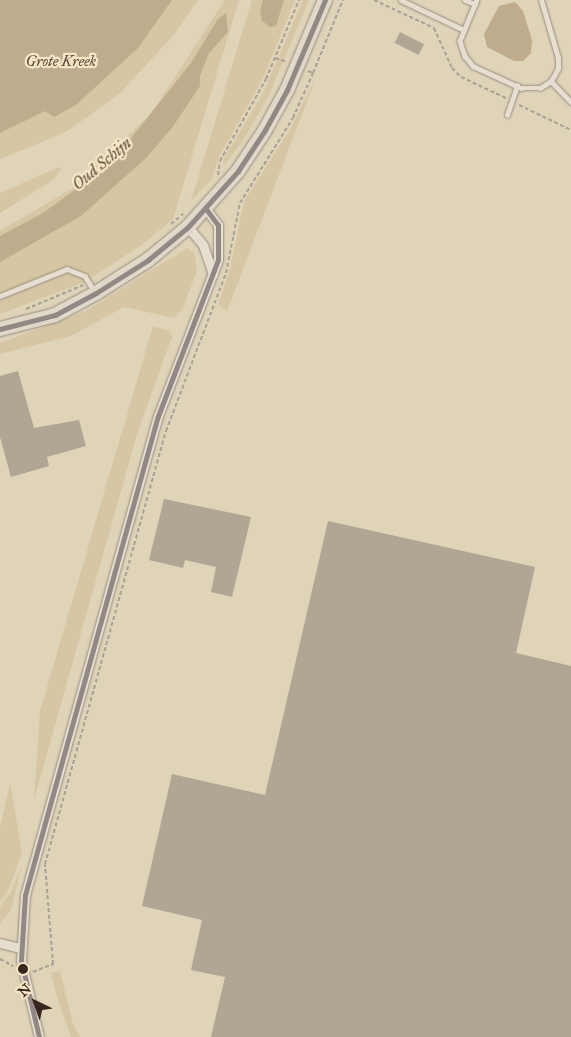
<!DOCTYPE html>
<html>
<head>
<meta charset="utf-8">
<style>
  body { margin:0 }
  #map { position:relative; width:571px; height:1037px; overflow:hidden; background:#dfd3b8; font-family:"IM FELL Great Primer",serif }
  div>[style] { position:absolute }
  [style*='--x'] { left:calc(var(--x)*1px); top:calc(var(--y)*1px); width:calc(var(--w)*1px); rotate:calc(var(--a)*1deg) }
  .green>* { inset:0; background:#d7c6a3 }
  .water>* { inset:0; background:#bfac8c }
  .building>* { inset:0; background:#afa694; transform-origin:0 0 }
  .path>* { height:2px; margin-top:-1px; transform-origin:0; background:repeating-linear-gradient(90deg,#a7a196 0 4px,transparent 0 6.5px) }
  .roads { filter:drop-shadow(0 0 1px #968d7d) drop-shadow(0 0 1px #968d7d) }
  .service>* { height:4.5px; margin:-2.25px; padding:0 2.25px; transform-origin:2.25px; border-radius:2.25px; background:#e5ded1 }
  .minor>* { height:9px; margin:-4.5px; padding:0 4.5px; transform-origin:4.5px; border-radius:4.5px; background:#e5ded1 }
  .primary>* { height:14px; margin:-7px; padding:0 7px; transform-origin:7px; border-radius:7px; background:#e0d9ca }
  .bus-1>* { height:5px; margin:-2.5px; padding:0 2.5px; transform-origin:2.5px; border-radius:2.5px; background:#928884 }
  .dots>* { width:14px; height:14px; translate:-50% -50%; box-sizing:border-box; border:2px solid #f5e6c6; border-radius:50% }
  span { translate:-50% -50%; white-space:nowrap; text-align:center; line-height:1.15; -webkit-text-stroke:4.5px #f5e6c6; paint-order:stroke }
  .park-label { font-size:15px; color:#5f4c3c; font-style:italic }
  .water-label { font-size:16px; color:#5d4a3a; font-style:italic }
  .north { position:absolute; left:10px; top:977px; width:50px; height:50px; -webkit-text-stroke:4px #f5e6c6; paint-order:stroke; rotate:318deg; font-size:14px; font-weight:700; line-height:20px; text-align:center; color:#39271f }
  .north::after { content:''; display:block; margin:auto; width:18px; height:22px; background:#39271f; clip-path:polygon(50% 0,100% 100%,50% 72%,0 100%) }
</style>
</head>
<body>
<div id="map">
  <div class="green">
    <div style="clip-path:polygon(0 0,198px 0,173px 36px,119px 94px,66px 132px,0 159px)"></div>
    <div style="clip-path:polygon(225px 0,239px 0,173px 219px,143px 244px,85px 282px,0 314px,0 231px,70px 190px,151px 114px)"></div>
    <div style="clip-path:polygon(252px 0,295px 0,263px 78px,220px 155px,212px 178px,191px 201px)"></div>
    <div style="clip-path:polygon(303px 0,309px 0,269px 95px,244px 139px,224px 166px,223px 160px,263px 93px)"></div>
    <div style="clip-path:polygon(317px 75px,227px 311px,218px 305px,230px 269px,244px 201px,291px 128px)"></div>
    <div style="clip-path:polygon(59px 167px,61px 169px,53px 180px,0 213px,0 193px)"></div>
    <div style="clip-path:polygon(187px 248px,194px 253px,197px 270px,183px 309px,174px 318px,124px 307px,71px 336px,0 354px,0 343px,86px 311px)"></div>
    <div style="clip-path:polygon(153px 326px,170px 331px,172px 337px,137px 434px,34px 800px,40px 711px)"></div>
    <div style="clip-path:polygon(10px 783px,22px 852px,8px 891px,0 901px,0 828px)"></div>
    <div style="clip-path:polygon(22px 864px,11px 910px,0 923px,0 907px,11px 892px)"></div>
    <div style="clip-path:polygon(60px 971px,73px 1024px,80px 1037px,71px 1037px,58px 1000px,51px 973px)"></div>
  </div>
  <div class="water">
    <div style="clip-path:polygon(0 0,172px 0,138px 48px,76px 105px,54px 117px,45px 111px,0 133px)"></div>
    <div style="clip-path:polygon(263px 0,284px 0,276px 26px,270px 27px,262px 21px,260px 12px)"></div>
    <div style="clip-path:polygon(515px 2px,523px 11px,532px 40px,531px 53px,523px 61px,514px 61px,487px 47px,484px 34px,499px 6px)"></div>
    <div style="clip-path:polygon(226px 13px,228px 32px,209px 53px,200px 76px,200px 86px,172px 128px,146px 158px,81px 216px,0 262px,0 236px,43px 213px,79px 187px,128px 142px,191px 63px,218px 19px)"></div>
  </div>
  <div class="building">
    <div style="left:400px;top:32px;width:27px;height:12px;rotate:27deg"></div>
    <div style="clip-path:polygon(18px 371px,34px 428px,79px 420px,86px 446px,47px 457px,49px 466px,11px 477px,0 437px,0 376px)"></div>
    <div style="clip-path:polygon(164px 499px,251px 517px,232px 597px,211px 592px,216px 567px,185px 560px,183px 568px,149px 560px)"></div>
    <div style="clip-path:polygon(328px 521px,535px 567px,516px 653px,571px 666px,571px 1037px,211px 1037px,225px 977px,191px 970px,202px 920px,142px 906px,172px 774px,265px 795px)"></div>
  </div>
  <div class="path">
    <div style="--x:374;--y:0;--w:66;--a:25"></div>
    <div style="--x:434;--y:28;--w:44;--a:65.8"></div>
    <div style="--x:452;--y:68;--w:13;--a:45"></div>
    <div style="--x:461;--y:77;--w:50;--a:25"></div>
    <div style="--x:275;--y:58;--w:13;--a:18"></div>
    <div style="--x:308;--y:71;--w:5;--a:22"></div>
    <div style="--x:313;--y:73;--w:79;--a:-67.7"></div>
    <div style="--x:519;--y:105;--w:58;--a:25.7"></div>
    <div style="--x:218;--y:175;--w:14;--a:-82"></div>
    <div style="--x:220;--y:161;--w:94;--a:-60.7"></div>
    <div style="--x:266;--y:79;--w:86;--a:-67.3"></div>
    <div style="--x:171;--y:224;--w:16;--a:-40"></div>
    <div style="--x:26;--y:309;--w:62;--a:-22.8"></div>
    <div style="--x:0;--y:959;--w:15;--a:28"></div>
    <div style="--x:33;--y:972;--w:22;--a:-22"></div>
    <div style="--x:53;--y:964;--w:100;--a:-94.6"></div>
    <div style="--x:45;--y:864;--w:450;--a:-74.4"></div>
    <div style="--x:166;--y:431;--w:169;--a:-69.2"></div>
    <div style="--x:226;--y:273;--w:71;--a:-78.7"></div>
    <div style="--x:240;--y:203;--w:100;--a:-58.1"></div>
    <div style="--x:293;--y:118;--w:49;--a:-66"></div>
  </div>
  <div class="roads">
    <div class="service">
      <div style="--x:401;--y:0;--w:70;--a:25.5"></div>
      <div style="--x:465;--y:0;--w:11;--a:22"></div>
      <div style="--x:477;--y:0;--w:44;--a:112.5"></div>
      <div style="--x:460;--y:41;--w:16;--a:72"></div>
      <div style="--x:465;--y:56;--w:13;--a:51"></div>
      <div style="--x:473;--y:66;--w:53;--a:24.6"></div>
      <div style="--x:521;--y:88;--w:19;--a:0"></div>
      <div style="--x:540;--y:88;--w:13;--a:-32"></div>
      <div style="--x:551;--y:81;--w:14;--a:-60"></div>
      <div style="--x:558;--y:69;--w:11;--a:-90"></div>
      <div style="--x:558;--y:58;--w:60;--a:-106.3"></div>
      <div style="--x:551;--y:81;--w:29;--a:46"></div>
      <div style="--x:507;--y:115;--w:31;--a:-71"></div>
      <div style="--x:0;--y:296;--w:72;--a:-21.9"></div>
      <div style="--x:67;--y:269;--w:19;--a:21"></div>
      <div style="--x:85;--y:276;--w:19;--a:58"></div>
    </div>
    <div class="minor">
      <div style="--x:188;--y:227;--w:23;--a:50"></div>
      <div style="--x:203;--y:245;--w:31;--a:71"></div>
      <div style="--x:0;--y:943;--w:21;--a:14"></div>
      <div style="--x:39;--y:1037;--w:79;--a:-103.2"></div>
      <div style="--x:21;--y:960;--w:65;--a:-86.5"></div>
      <div style="--x:25;--y:895;--w:497;--a:-74.5"></div>
      <div style="--x:158;--y:416;--w:167;--a:-69"></div>
      <div style="--x:218;--y:260;--w:35;--a:-90"></div>
      <div style="--x:218;--y:225;--w:21;--a:-127"></div>
    </div>
    <div class="primary">
      <div style="--x:0;--y:329;--w:57;--a:-14.3"></div>
      <div style="--x:55;--y:315;--w:47;--a:-28.2"></div>
      <div style="--x:96;--y:293;--w:62;--a:-32.4"></div>
      <div style="--x:148;--y:260;--w:52;--a:-39.5"></div>
      <div style="--x:188;--y:227;--w:75;--a:-48.2"></div>
      <div style="--x:238;--y:171;--w:49;--a:-56.6"></div>
      <div style="--x:265;--y:130;--w:46;--a:-61.2"></div>
      <div style="--x:287;--y:90;--w:98;--a:-67.1"></div>
    </div>
  </div>
  <div class="bus-1">
    <div style="--x:0;--y:329;--w:57;--a:-14.3"></div>
    <div style="--x:55;--y:315;--w:47;--a:-28.2"></div>
    <div style="--x:96;--y:293;--w:62;--a:-32.4"></div>
    <div style="--x:148;--y:260;--w:52;--a:-39.5"></div>
    <div style="--x:188;--y:227;--w:75;--a:-48.2"></div>
    <div style="--x:238;--y:171;--w:49;--a:-56.6"></div>
    <div style="--x:265;--y:130;--w:46;--a:-61.2"></div>
    <div style="--x:287;--y:90;--w:98;--a:-67.1"></div>
    <div style="--x:39;--y:1037;--w:79;--a:-103.2"></div>
    <div style="--x:21;--y:960;--w:65;--a:-86.5"></div>
    <div style="--x:25;--y:895;--w:497;--a:-74.5"></div>
    <div style="--x:158;--y:416;--w:167;--a:-69"></div>
    <div style="--x:218;--y:260;--w:35;--a:-90"></div>
    <div style="--x:218;--y:225;--w:21;--a:-127"></div>
  </div>
  <div class="dots">
    <div style="left:23px;top:969px;background:#39271f"></div>
  </div>
  <div class="park-label">
    <span style="left:61px;top:62px">Grote Kreek</span>
  </div>
  <div class="water-label">
    <span style="left:102px;top:164px;rotate:-40deg">Oud Schijn</span>
  </div>
  <div class="north">N</div>
</div>
</body>
</html>
